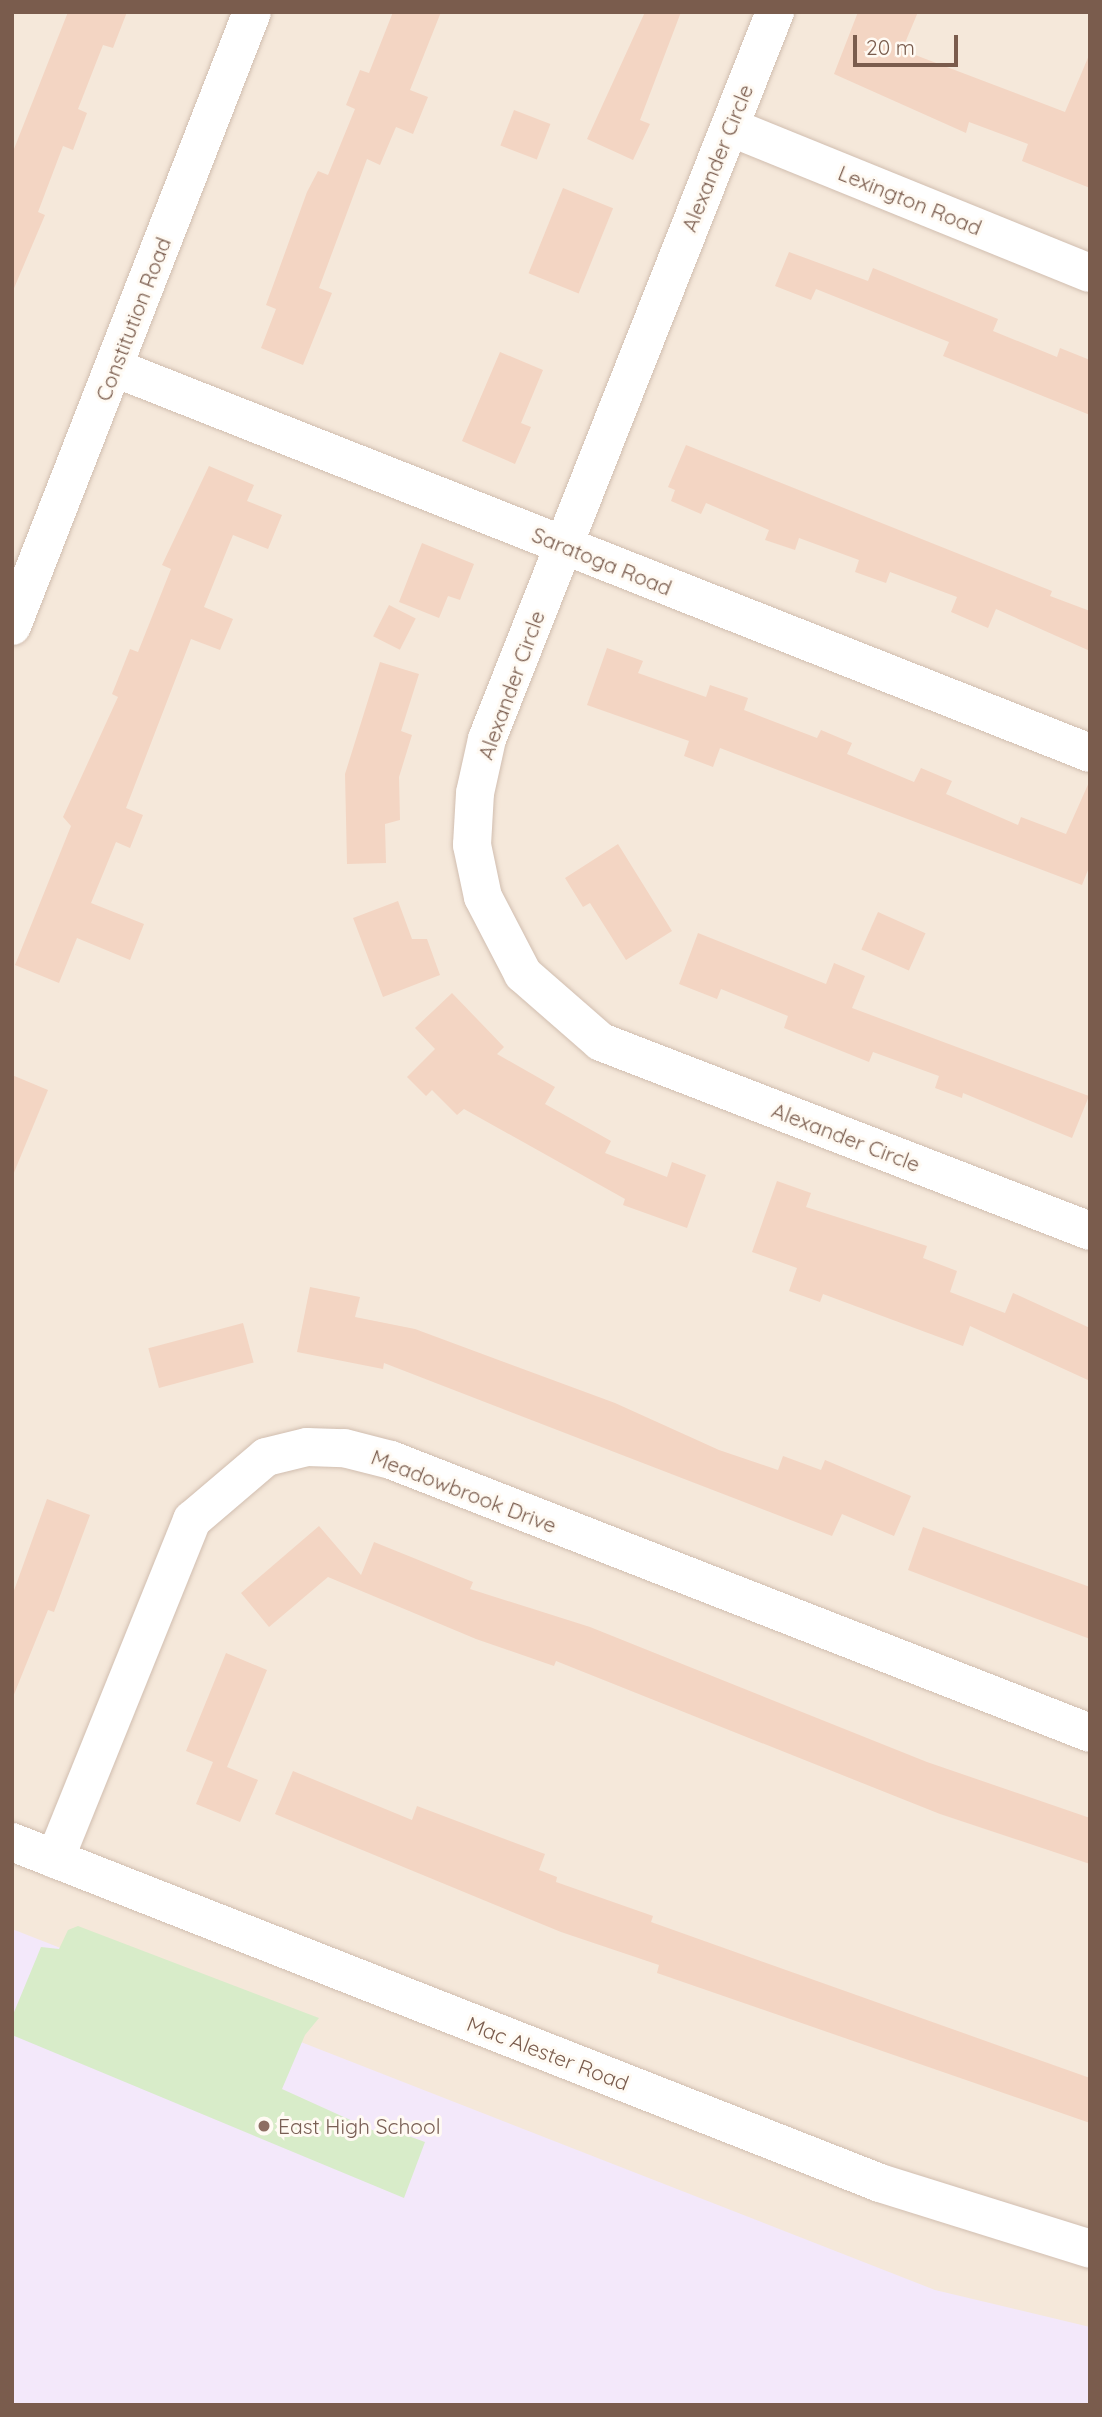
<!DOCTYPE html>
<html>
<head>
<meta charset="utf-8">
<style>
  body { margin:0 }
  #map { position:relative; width:1102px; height:2417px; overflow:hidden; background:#fdf6ec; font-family:Quicksand,sans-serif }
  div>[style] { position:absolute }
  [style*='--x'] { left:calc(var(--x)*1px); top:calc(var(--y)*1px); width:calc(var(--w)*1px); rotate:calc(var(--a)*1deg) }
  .residential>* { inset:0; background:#f5e8da; transform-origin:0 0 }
  .education>* { inset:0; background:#f3e8fa }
  .green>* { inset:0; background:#d8ecc9 }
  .building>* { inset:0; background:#f3d5c3; transform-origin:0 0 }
  .roads { filter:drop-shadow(0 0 2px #d1beb0) drop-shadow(0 0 2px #d1beb0) }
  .street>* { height:38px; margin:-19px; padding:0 19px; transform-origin:19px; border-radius:19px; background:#fff }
  .secondary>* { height:38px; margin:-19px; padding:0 19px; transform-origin:19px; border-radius:19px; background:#fff }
  .dots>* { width:19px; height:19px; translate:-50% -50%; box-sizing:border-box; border:4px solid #fffaf3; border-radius:50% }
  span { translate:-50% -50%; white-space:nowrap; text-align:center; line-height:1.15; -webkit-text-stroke:6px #fffaf3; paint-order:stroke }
  .street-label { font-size:21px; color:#7a5c4d }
  .education-label { font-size:21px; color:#785e54 }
  .left { translate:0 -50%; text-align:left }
  .frame { position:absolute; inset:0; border:14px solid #7a5c4d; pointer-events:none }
  .scale { position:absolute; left:853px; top:35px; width:105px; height:32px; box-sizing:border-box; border:4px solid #7a5c4d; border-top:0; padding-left:9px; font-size:21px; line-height:24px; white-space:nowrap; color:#7a5c4d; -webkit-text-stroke:5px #fffaf3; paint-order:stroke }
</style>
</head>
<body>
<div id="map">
  <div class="residential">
    <div style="left:12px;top:12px;width:1078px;height:2393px"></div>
  </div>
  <div class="education">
    <div style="clip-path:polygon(12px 1929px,935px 2290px,1090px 2327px,1090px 2405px,12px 2405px)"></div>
  </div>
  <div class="green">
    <div style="clip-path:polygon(78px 1926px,319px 2018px,305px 2035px,282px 2089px,379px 2133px,392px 2130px,425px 2142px,404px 2198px,12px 2035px,12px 2017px,41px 1947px,59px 1949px,68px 1930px)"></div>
  </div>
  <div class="building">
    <div style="clip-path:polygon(68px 12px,127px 12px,113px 48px,103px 45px,78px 109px,87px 113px,73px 150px,63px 146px,38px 212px,45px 215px,12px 293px,12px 154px)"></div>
    <div style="clip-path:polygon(393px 12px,441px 12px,410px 90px,428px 97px,413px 134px,396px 127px,380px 165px,367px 159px,319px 288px,332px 293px,303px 365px,261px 348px,276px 309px,266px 305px,307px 192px,318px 171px,328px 175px,355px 109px,346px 105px,360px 70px,369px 73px)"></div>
    <div style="clip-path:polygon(645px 12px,681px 12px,640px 120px,650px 124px,633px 160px,587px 139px)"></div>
    <div style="clip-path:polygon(858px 12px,918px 12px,902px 50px,1065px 112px,1090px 53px,1090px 188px,1022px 161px,1028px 144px,969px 122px,966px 133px,834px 74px)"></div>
    <div style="left:514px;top:110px;width:39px;height:38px;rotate:21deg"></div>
    <div style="left:563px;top:188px;width:54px;height:92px;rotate:22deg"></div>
    <div style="clip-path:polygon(789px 252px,868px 281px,873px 268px,998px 319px,993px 331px,1057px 357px,1060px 348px,1090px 360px,1090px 415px,943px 356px,949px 342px,816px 289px,811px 300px,775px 286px)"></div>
    <div style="clip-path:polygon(500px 352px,543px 370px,521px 423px,531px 427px,515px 464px,462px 441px)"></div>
    <div style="clip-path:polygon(686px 445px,1052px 591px,1050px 596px,1090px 611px,1090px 651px,996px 609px,988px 628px,951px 612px,957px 597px,890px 572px,886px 583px,855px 572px,859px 560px,799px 538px,795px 550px,765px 540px,769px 530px,706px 503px,701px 514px,671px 501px,675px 490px,668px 487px)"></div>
    <div style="clip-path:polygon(209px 466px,254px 485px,247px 501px,282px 515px,268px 549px,233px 535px,204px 607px,233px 619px,220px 650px,191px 639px,126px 808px,143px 815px,130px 848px,116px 842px,91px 903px,144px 924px,130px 960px,77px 938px,59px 983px,15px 965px,71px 826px,63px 817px,118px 697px,112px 694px,130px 649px,138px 652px,171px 569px,162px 565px)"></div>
    <div style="clip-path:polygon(422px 543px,474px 564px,460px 600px,448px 596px,439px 618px,399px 602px)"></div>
    <div style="left:389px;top:605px;width:30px;height:35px;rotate:27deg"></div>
    <div style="clip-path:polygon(607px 648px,643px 661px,638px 673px,706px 697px,710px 685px,748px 698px,744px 710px,817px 738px,821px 730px,852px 743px,847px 754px,914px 782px,921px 768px,952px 781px,946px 794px,1018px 825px,1021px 817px,1066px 834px,1090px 780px,1090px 865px,1082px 885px,720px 748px,713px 767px,684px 756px,689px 741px,587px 705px)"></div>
    <div style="clip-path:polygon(380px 662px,419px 674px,401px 731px,412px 735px,399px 777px,400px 820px,385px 824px,386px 863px,347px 864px,345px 774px)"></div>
    <div style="clip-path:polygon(618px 844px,672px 931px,626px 960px,590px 903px,583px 907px,565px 878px)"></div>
    <div style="clip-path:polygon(398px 901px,412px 939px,427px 939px,440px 975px,383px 997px,353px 918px)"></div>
    <div style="left:878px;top:912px;width:52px;height:41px;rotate:24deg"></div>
    <div style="clip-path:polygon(698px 933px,826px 984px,834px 963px,865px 976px,852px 1008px,1089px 1096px,1072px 1138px,963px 1093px,962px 1098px,935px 1088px,939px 1076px,873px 1052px,869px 1062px,784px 1028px,788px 1016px,721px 989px,717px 999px,679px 984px)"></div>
    <div style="clip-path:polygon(452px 993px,504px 1047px,497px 1054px,555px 1087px,545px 1104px,611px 1141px,605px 1153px,667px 1177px,672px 1162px,706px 1175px,687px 1228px,623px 1205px,625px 1199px,464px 1109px,457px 1115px,432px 1090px,426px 1096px,407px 1077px,435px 1049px,415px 1028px)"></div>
    <div style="clip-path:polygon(12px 1075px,48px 1090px,13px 1175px,12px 1175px)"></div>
    <div style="clip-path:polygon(777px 1181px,811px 1193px,806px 1207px,927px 1246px,923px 1258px,957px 1271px,950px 1292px,1005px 1313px,1013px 1293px,1090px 1328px,1090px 1381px,970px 1326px,963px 1346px,823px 1294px,820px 1302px,789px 1291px,797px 1268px,752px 1252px)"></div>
    <div style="clip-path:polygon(310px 1287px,360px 1297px,355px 1317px,415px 1329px,615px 1403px,719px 1450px,778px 1470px,783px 1456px,821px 1470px,825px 1460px,911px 1496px,894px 1536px,842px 1514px,832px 1536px,384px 1363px,383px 1369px,297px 1352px)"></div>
    <div style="left:243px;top:1323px;width:41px;height:98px;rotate:75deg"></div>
    <div style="clip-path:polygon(47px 1499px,90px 1515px,54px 1612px,48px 1610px,13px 1697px,12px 1596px)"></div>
    <div style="clip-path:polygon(319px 1526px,361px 1575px,374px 1542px,473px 1582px,470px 1589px,590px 1627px,927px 1762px,1090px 1818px,1090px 1864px,940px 1814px,556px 1661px,554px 1666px,476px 1639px,328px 1577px,269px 1627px,241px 1593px)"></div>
    <div style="clip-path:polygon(923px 1527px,1090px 1587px,1090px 1639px,908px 1570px)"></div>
    <div style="clip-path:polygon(226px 1653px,267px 1670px,227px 1767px,258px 1780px,240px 1822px,196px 1804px,213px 1762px,186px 1751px)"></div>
    <div style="clip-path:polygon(293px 1771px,412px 1820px,417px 1806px,545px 1854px,539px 1870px,557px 1877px,556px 1882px,653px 1916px,651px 1922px,1090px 2078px,1090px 2123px,657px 1973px,659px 1965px,561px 1932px,275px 1814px)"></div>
  </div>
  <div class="roads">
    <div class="street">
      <div style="--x:775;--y:12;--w:782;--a:111.61"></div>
      <div style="--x:487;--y:739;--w:55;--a:102.5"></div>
      <div style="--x:475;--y:793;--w:52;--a:93.3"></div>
      <div style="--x:472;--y:845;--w:53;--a:78.1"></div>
      <div style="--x:483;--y:897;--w:87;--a:62.5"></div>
      <div style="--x:523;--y:974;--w:103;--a:41.1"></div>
      <div style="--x:601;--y:1042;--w:524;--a:21.13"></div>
      <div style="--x:730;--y:127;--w:388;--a:22.1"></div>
      <div style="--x:115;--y:368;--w:1048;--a:21.55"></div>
      <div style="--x:12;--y:1842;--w:933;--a:21.45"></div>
      <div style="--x:880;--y:2183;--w:220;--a:17.4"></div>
      <div style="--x:55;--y:1859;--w:366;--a:-68"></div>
      <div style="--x:192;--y:1520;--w:97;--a:-40.4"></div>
      <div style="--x:266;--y:1457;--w:42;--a:-13.7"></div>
      <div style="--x:307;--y:1447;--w:37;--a:2"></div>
      <div style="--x:344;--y:1448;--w:49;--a:14.3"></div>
      <div style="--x:391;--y:1460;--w:750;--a:21.33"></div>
    </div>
    <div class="secondary">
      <div style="--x:12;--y:626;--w:659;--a:-68.65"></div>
    </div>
  </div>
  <div class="dots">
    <div style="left:264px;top:2126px;background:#8d6e63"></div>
  </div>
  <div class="street-label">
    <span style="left:717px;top:158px;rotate:-68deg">Alexander Circle</span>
    <span style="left:910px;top:200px;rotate:22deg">Lexington Road</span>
    <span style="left:133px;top:319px;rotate:-69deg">Constitution Road</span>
    <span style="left:602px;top:561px;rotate:22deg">Saratoga Road</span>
    <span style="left:511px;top:685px;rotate:-70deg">Alexander Circle</span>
    <span style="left:846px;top:1137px;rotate:21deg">Alexander Circle</span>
    <span style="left:464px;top:1491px;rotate:21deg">Meadowbrook Drive</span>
    <span style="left:548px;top:2053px;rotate:21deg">Mac Alester Road</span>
  </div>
  <div class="education-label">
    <span class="left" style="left:278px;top:2126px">East High School</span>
  </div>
  <div class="frame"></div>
  <div class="scale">20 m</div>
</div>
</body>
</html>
